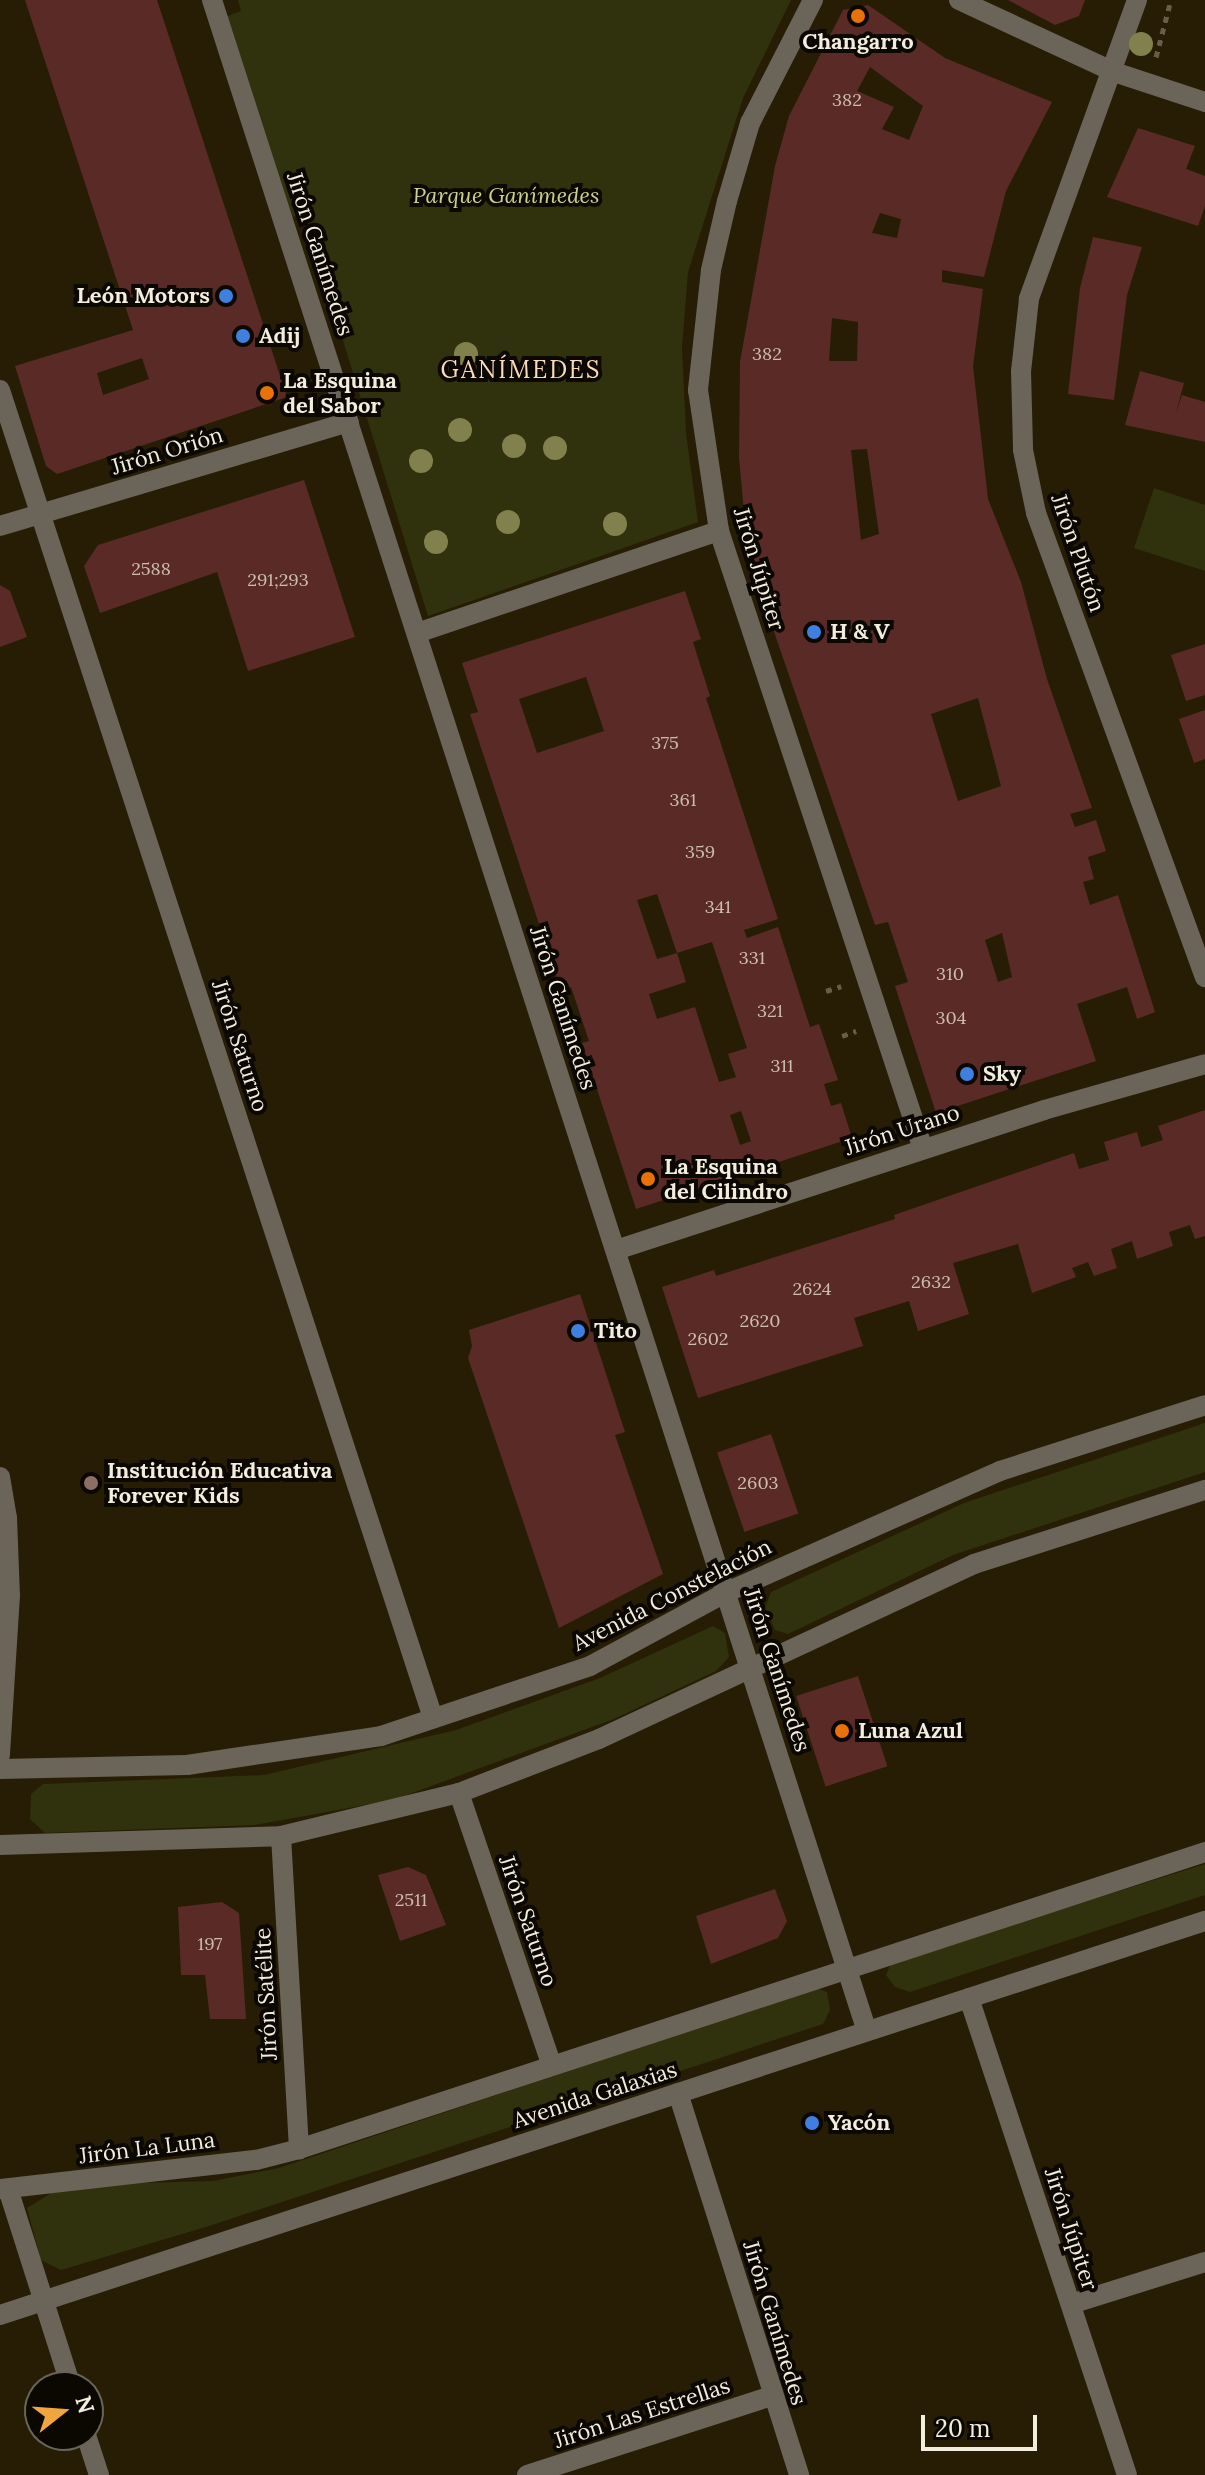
<!DOCTYPE html>
<html>
<head>
<meta charset="utf-8">
<style>
  body { margin:0 }
  #map { position:relative; width:1205px; height:2475px; overflow:hidden; background:#261d04; font-family:Lora,serif }
  div>[style] { position:absolute }
  [style*='--x'] { left:calc(var(--x)*1px); top:calc(var(--y)*1px); width:calc(var(--w)*1px); rotate:calc(var(--a)*1deg) }
  .green>* { inset:0; background:#2f320c }
  .building>* { inset:0; background:#5a2b26; transform-origin:0 0 }
  .path>* { height:5px; margin-top:-2.5px; transform-origin:0; background:repeating-linear-gradient(90deg,#665e48 0 6px,transparent 0 12px) }
  .minor>* { height:20px; margin:-10px; padding:0 10px; transform-origin:10px; border-radius:10px; background:#6a6459 }
  .trees>* { width:24px; height:24px; margin:-12px; border-radius:50%; background:#80814c }
  .dots>* { width:22px; height:22px; translate:-50% -50%; box-sizing:border-box; border:4px solid #0b0802; border-radius:50% }
  span { translate:-50% -50%; white-space:nowrap; text-align:center; line-height:1.15; -webkit-text-stroke:8px #0b0802; paint-order:stroke }
  .number-label { font-size:18px; color:#cdbcb0 }
  .number-label span { -webkit-text-stroke-width:0 }
  .poi-label { font-size:22px; color:#f3edde; font-weight:700 }
  .right { translate:-100% -50%; text-align:right }
  .left { translate:0 -50%; text-align:left }
  .park-label { font-size:22px; color:#c9d386; font-style:italic }
  .street-label { font-size:22px; color:#f3edde }
  .neighbourhood-label { font-size:24px; color:#fbdbb6; letter-spacing:2px }
  .north { position:absolute; left:24px; top:2371px; width:80px; height:80px; box-sizing:border-box; background:#0b0802; border:2px solid #68645a; border-radius:50%; rotate:73deg; font-size:22px; font-weight:700; line-height:32px; text-align:center; color:#f3edde }
  .north::after { content:''; display:block; margin:auto; width:28px; height:36px; background:#f0a63e; clip-path:polygon(50% 0,100% 100%,50% 72%,0 100%) }
  .scale { position:absolute; left:921px; top:2415px; width:116px; height:36px; box-sizing:border-box; border:4px solid #f3edde; border-top:0; padding-left:10px; font-size:24px; line-height:28px; white-space:nowrap; color:#f3edde; -webkit-text-stroke:6px #0b0802; paint-order:stroke }
</style>
</head>
<body>
<div id="map">
  <div class="green">
    <div style="clip-path:polygon(238px 0,791px 0,743px 98px,688px 272px,682px 347px,686px 433px,698px 522px,428px 616px,304px 214px,292px 217px,225px 17px,241px 11px)"></div>
    <div style="clip-path:polygon(1154px 488px,1205px 505px,1205px 571px,1134px 548px)"></div>
    <div style="clip-path:polygon(1205px 1423px,1205px 1472px,953px 1555px,788px 1634px,775px 1630px,765px 1608px,771px 1592px,964px 1503px)"></div>
    <div style="clip-path:polygon(713px 1626px,725px 1633px,729px 1657px,716px 1671px,614px 1719px,393px 1800px,255px 1825px,45px 1833px,30px 1819px,31px 1794px,43px 1784px,264px 1775px,456px 1730px,600px 1678px)"></div>
    <div style="clip-path:polygon(1205px 1864px,1205px 1895px,910px 1992px,895px 1987px,886px 1975px,891px 1963px)"></div>
    <div style="clip-path:polygon(816px 1988px,827px 1992px,830px 2010px,823px 2024px,209px 2226px,61px 2270px,41px 2260px,27px 2208px,64px 2185px,213px 2181px,279px 2168px)"></div>
  </div>
  <div class="building">
    <div style="clip-path:polygon(evenodd,25px 0,157px 0,287px 397px,57px 474px,46px 466px,15px 366px,133px 330px,25px 0,142px 358px,149px 379px,103px 395px,97px 373px,142px 358px)"></div>
    <div style="clip-path:polygon(1008px 0,1085px 0,1079px 16px,1055px 25px)"></div>
    <div style="clip-path:polygon(evenodd,868px 5px,945px 58px,1052px 102px,1006px 191px,984px 277px,942px 270px,942px 282px,983px 289px,973px 366px,988px 499px,1021px 582px,1047px 679px,1092px 808px,1070px 814px,1075px 827px,1096px 820px,1106px 851px,1088px 857px,1094px 879px,1083px 882px,1090px 905px,1118px 895px,1155px 1012px,1137px 1019px,1127px 987px,1077px 1004px,1096px 1061px,936px 1113px,895px 986px,908px 982px,888px 922px,875px 925px,770px 620px,745px 522px,739px 458px,740px 362px,775px 166px,789px 116px,843px 10px,868px 5px,870px 67px,923px 106px,909px 140px,882px 129px,894px 107px,857px 91px,870px 67px,868px 5px,880px 213px,901px 219px,897px 238px,872px 233px,880px 213px,868px 5px,832px 318px,858px 322px,857px 361px,829px 361px,832px 318px,868px 5px,867px 449px,879px 534px,861px 540px,851px 450px,867px 449px,868px 5px,978px 698px,1001px 786px,958px 801px,931px 714px,978px 698px,868px 5px,1002px 933px,1012px 977px,998px 982px,985px 940px,1002px 933px)"></div>
    <div style="clip-path:polygon(1138px 128px,1195px 146px,1186px 169px,1205px 176px,1205px 206px,1198px 226px,1107px 197px)"></div>
    <div style="clip-path:polygon(1093px 237px,1142px 247px,1127px 295px,1114px 400px,1068px 394px,1080px 288px)"></div>
    <div style="clip-path:polygon(1140px 371px,1184px 383px,1176px 413px,1182px 395px,1205px 402px,1205px 442px,1125px 425px)"></div>
    <div style="clip-path:polygon(304px 480px,355px 637px,248px 671px,217px 572px,100px 613px,84px 566px,98px 545px)"></div>
    <div style="clip-path:polygon(0 585px,10px 591px,27px 637px,0 647px)"></div>
    <div style="clip-path:polygon(evenodd,685px 591px,701px 639px,693px 642px,710px 696px,706px 698px,778px 919px,744px 930px,747px 938px,778px 927px,810px 1027px,819px 1024px,838px 1080px,824px 1084px,831px 1106px,841px 1103px,852px 1138px,636px 1209px,582px 1043px,589px 1041px,571px 987px,561px 991px,470px 714px,478px 712px,462px 663px,685px 591px,586px 677px,604px 731px,537px 753px,519px 699px,586px 677px,685px 591px,657px 894px,677px 953px,712px 942px,747px 1048px,728px 1054px,736px 1077px,719px 1082px,695px 1007px,657px 1019px,649px 994px,686px 982px,677px 953px,657px 959px,637px 900px,657px 894px,685px 591px,741px 1111px,751px 1141px,740px 1145px,730px 1115px,741px 1111px)"></div>
    <div style="clip-path:polygon(1205px 644px,1205px 695px,1186px 701px,1171px 655px)"></div>
    <div style="clip-path:polygon(1205px 710px,1205px 759px,1194px 763px,1179px 719px)"></div>
    <div style="clip-path:polygon(1205px 1110px,1205px 1236px,1195px 1239px,1190px 1225px,1169px 1232px,1173px 1246px,1137px 1259px,1132px 1241px,1111px 1249px,1117px 1268px,1094px 1276px,1088px 1262px,1072px 1268px,1076px 1277px,1032px 1293px,1018px 1244px,953px 1263px,969px 1314px,918px 1331px,909px 1301px,854px 1318px,863px 1346px,698px 1398px,662px 1287px,714px 1270px,716px 1276px,895px 1219px,894px 1215px,1074px 1153px,1079px 1169px,1109px 1160px,1104px 1142px,1137px 1132px,1141px 1147px,1163px 1140px,1158px 1126px)"></div>
    <div style="clip-path:polygon(580px 1294px,625px 1432px,615px 1435px,663px 1574px,559px 1628px,468px 1358px,472px 1346px,469px 1330px)"></div>
    <div style="left:771px;top:1434px;width:84px;height:57px;rotate:71deg"></div>
    <div style="left:858px;top:1676px;width:95px;height:65px;rotate:72deg"></div>
    <div style="clip-path:polygon(408px 1867px,426px 1875px,446px 1925px,400px 1941px,378px 1875px)"></div>
    <div style="clip-path:polygon(775px 1889px,787px 1921px,778px 1938px,711px 1964px,696px 1916px)"></div>
    <div style="clip-path:polygon(222px 1902px,239px 1913px,246px 2019px,210px 2019px,205px 1975px,181px 1975px,178px 1907px)"></div>
  </div>
  <div class="path">
    <div style="--x:1156;--y:57;--w:59;--a:-75.3"></div>
    <div style="--x:826;--y:991;--w:16;--a:-18"></div>
    <div style="--x:842;--y:1036;--w:15;--a:-20"></div>
  </div>
  <div class="minor">
    <div style="--x:212;--y:0;--w:2134;--a:72.13"></div>
    <div style="--x:813;--y:0;--w:138;--a:117.1"></div>
    <div style="--x:750;--y:123;--w:81;--a:106.4"></div>
    <div style="--x:727;--y:201;--w:71;--a:103.1"></div>
    <div style="--x:711;--y:270;--w:121;--a:96.2"></div>
    <div style="--x:698;--y:390;--w:143;--a:81.5"></div>
    <div style="--x:719;--y:531;--w:651;--a:71.73"></div>
    <div style="--x:959;--y:0;--w:171;--a:24.9"></div>
    <div style="--x:1114;--y:72;--w:96;--a:18.2"></div>
    <div style="--x:1137;--y:0;--w:318;--a:109.9"></div>
    <div style="--x:1029;--y:299;--w:72;--a:96.3"></div>
    <div style="--x:1021;--y:371;--w:79;--a:88.5"></div>
    <div style="--x:1023;--y:450;--w:64;--a:78.3"></div>
    <div style="--x:1036;--y:513;--w:494;--a:70"></div>
    <div style="--x:0;--y:390;--w:1397;--a:71.94"></div>
    <div style="--x:0;--y:526;--w:364;--a:-16.6"></div>
    <div style="--x:417;--y:633;--w:319;--a:-18.7"></div>
    <div style="--x:616;--y:1250;--w:450;--a:-18.1"></div>
    <div style="--x:1044;--y:1110;--w:167;--a:-15.9"></div>
    <div style="--x:0;--y:1477;--w:42;--a:80.3"></div>
    <div style="--x:7;--y:1518;--w:77;--a:87.8"></div>
    <div style="--x:10;--y:1595;--w:161;--a:93.6"></div>
    <div style="--x:0;--y:1769;--w:187;--a:-1.2"></div>
    <div style="--x:187;--y:1765;--w:196;--a:-8.5"></div>
    <div style="--x:381;--y:1736;--w:220;--a:-18.5"></div>
    <div style="--x:590;--y:1666;--w:156;--a:-28.4"></div>
    <div style="--x:727;--y:1592;--w:299;--a:-23.9"></div>
    <div style="--x:1000;--y:1471;--w:215;--a:-17.8"></div>
    <div style="--x:459;--y:1793;--w:286;--a:71.2"></div>
    <div style="--x:281;--y:1836;--w:314;--a:86.7"></div>
    <div style="--x:0;--y:1845;--w:281;--a:-1.8"></div>
    <div style="--x:281;--y:1836;--w:183;--a:-13.6"></div>
    <div style="--x:459;--y:1793;--w:150;--a:-21.1"></div>
    <div style="--x:599;--y:1739;--w:414;--a:-25"></div>
    <div style="--x:974;--y:1564;--w:243;--a:-17.8"></div>
    <div style="--x:969;--y:1998;--w:502;--a:71.67"></div>
    <div style="--x:678;--y:2093;--w:401;--a:72.4"></div>
    <div style="--x:0;--y:2189;--w:258;--a:-6.5"></div>
    <div style="--x:256;--y:2160;--w:44;--a:-14.3"></div>
    <div style="--x:299;--y:2149;--w:953;--a:-18.15"></div>
    <div style="--x:8;--y:2189;--w:208;--a:72.3"></div>
    <div style="--x:1071;--y:2304;--w:140;--a:-17.4"></div>
    <div style="--x:0;--y:2315;--w:1268;--a:-18.11"></div>
    <div style="--x:86;--y:2435;--w:42;--a:72"></div>
    <div style="--x:527;--y:2475;--w:257;--a:-17.9"></div>
  </div>
  <div class="trees">
    <div style="left:1141px;top:44px"></div>
    <div style="left:466px;top:354px"></div>
    <div style="left:460px;top:430px"></div>
    <div style="left:514px;top:446px"></div>
    <div style="left:555px;top:448px"></div>
    <div style="left:421px;top:461px"></div>
    <div style="left:508px;top:522px"></div>
    <div style="left:615px;top:524px"></div>
    <div style="left:436px;top:542px"></div>
  </div>
  <div class="dots">
    <div style="left:858px;top:16px;background:#e8710a"></div>
    <div style="left:226px;top:296px;background:#3f7fe0"></div>
    <div style="left:243px;top:336px;background:#3f7fe0"></div>
    <div style="left:267px;top:393px;background:#e8710a"></div>
    <div style="left:814px;top:632px;background:#3f7fe0"></div>
    <div style="left:967px;top:1074px;background:#3f7fe0"></div>
    <div style="left:648px;top:1179px;background:#e8710a"></div>
    <div style="left:578px;top:1331px;background:#3f7fe0"></div>
    <div style="left:91px;top:1483px;background:#8d6e63"></div>
    <div style="left:842px;top:1731px;background:#e8710a"></div>
    <div style="left:812px;top:2123px;background:#3f7fe0"></div>
  </div>
  <div class="number-label">
    <span style="left:847px;top:100px">382</span>
    <span style="left:767px;top:354px">382</span>
    <span style="left:151px;top:569px">2588</span>
    <span style="left:278px;top:580px">291;293</span>
    <span style="left:665px;top:743px">375</span>
    <span style="left:683px;top:800px">361</span>
    <span style="left:700px;top:852px">359</span>
    <span style="left:718px;top:907px">341</span>
    <span style="left:752px;top:958px">331</span>
    <span style="left:950px;top:974px">310</span>
    <span style="left:770px;top:1011px">321</span>
    <span style="left:951px;top:1018px">304</span>
    <span style="left:782px;top:1066px">311</span>
    <span style="left:931px;top:1282px">2632</span>
    <span style="left:812px;top:1289px">2624</span>
    <span style="left:760px;top:1321px">2620</span>
    <span style="left:708px;top:1339px">2602</span>
    <span style="left:758px;top:1483px">2603</span>
    <span style="left:411px;top:1900px">2511</span>
    <span style="left:210px;top:1944px">197</span>
  </div>
  <div class="poi-label">
    <span style="left:858px;top:42px">Changarro</span>
    <span class="right" style="left:210px;top:296px">León Motors</span>
    <span class="left" style="left:259px;top:336px">Adij</span>
    <span class="left" style="left:283px;top:393px">La Esquina<br>del Sabor</span>
    <span class="left" style="left:830px;top:632px">H &amp; V</span>
    <span class="left" style="left:983px;top:1074px">Sky</span>
    <span class="left" style="left:664px;top:1179px">La Esquina<br>del Cilindro</span>
    <span class="left" style="left:594px;top:1331px">Tito</span>
    <span class="left" style="left:107px;top:1483px">Institución Educativa<br>Forever Kids</span>
    <span class="left" style="left:858px;top:1731px">Luna Azul</span>
    <span class="left" style="left:828px;top:2123px">Yacón</span>
  </div>
  <div class="park-label">
    <span style="left:506px;top:196px">Parque Ganímedes</span>
  </div>
  <div class="street-label">
    <span style="left:320px;top:254px;rotate:72deg">Jirón Ganímedes</span>
    <span style="left:167px;top:451px;rotate:-17deg">Jirón Orión</span>
    <span style="left:1078px;top:553px;rotate:71deg">Jirón Plutón</span>
    <span style="left:759px;top:569px;rotate:73deg">Jirón Júpiter</span>
    <span style="left:563px;top:1008px;rotate:72deg">Jirón Ganímedes</span>
    <span style="left:240px;top:1046px;rotate:72deg">Jirón Saturno</span>
    <span style="left:902px;top:1130px;rotate:-18deg">Jirón Urano</span>
    <span style="left:672px;top:1595px;rotate:-27deg">Avenida Constelación</span>
    <span style="left:777px;top:1670px;rotate:72deg">Jirón Ganímedes</span>
    <span style="left:528px;top:1921px;rotate:71deg">Jirón Saturno</span>
    <span style="left:266px;top:1994px;rotate:-93deg">Jirón Satélite</span>
    <span style="left:595px;top:2095px;rotate:-18deg">Avenida Galaxias</span>
    <span style="left:147px;top:2148px;rotate:-7deg">Jirón La Luna</span>
    <span style="left:1071px;top:2229px;rotate:72deg">Jirón Júpiter</span>
    <span style="left:775px;top:2323px;rotate:73deg">Jirón Ganímedes</span>
    <span style="left:642px;top:2413px;rotate:-18deg">Jirón Las Estrellas</span>
  </div>
  <div class="neighbourhood-label">
    <span style="left:521px;top:370px">GANÍMEDES</span>
  </div>
  <div class="north">N</div>
  <div class="scale">20 m</div>
</div>
</body>
</html>
